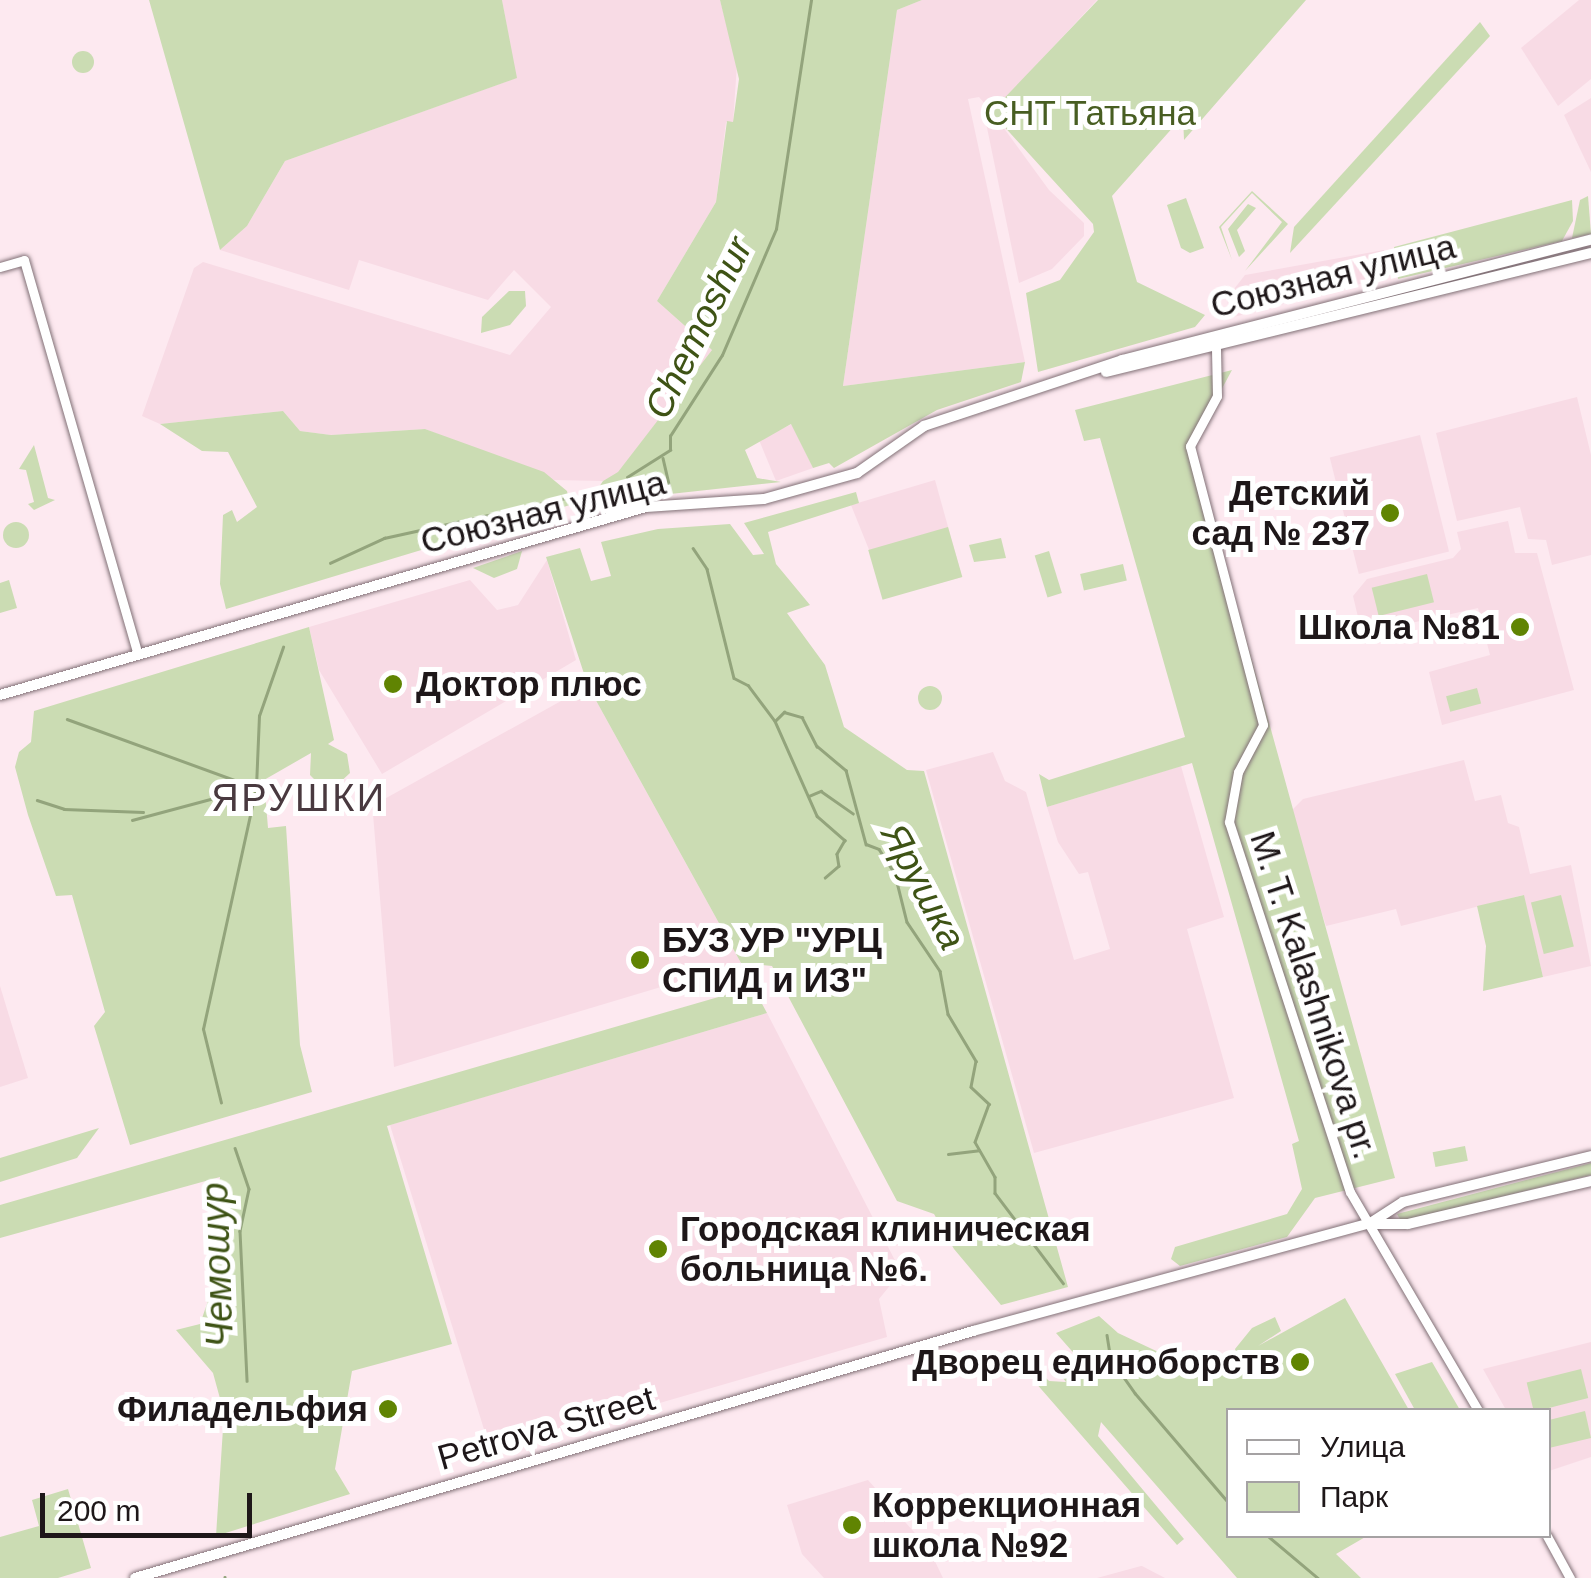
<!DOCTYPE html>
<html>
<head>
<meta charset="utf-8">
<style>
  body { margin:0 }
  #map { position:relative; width:1591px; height:1578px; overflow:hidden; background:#fde9f0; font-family:Helvetica,sans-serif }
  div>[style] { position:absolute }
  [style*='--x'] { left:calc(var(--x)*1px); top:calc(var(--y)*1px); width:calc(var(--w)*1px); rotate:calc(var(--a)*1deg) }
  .built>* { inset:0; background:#f8dbe5; transform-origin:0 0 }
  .green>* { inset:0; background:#cbdcb3; transform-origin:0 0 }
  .round { border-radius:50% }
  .stream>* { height:2.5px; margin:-1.25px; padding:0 1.25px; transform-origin:1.25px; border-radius:1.25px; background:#93a47c }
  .roads { filter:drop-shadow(0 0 2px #827177) drop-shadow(0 0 2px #827177) }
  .tertiary>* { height:9px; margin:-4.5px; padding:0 4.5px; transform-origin:4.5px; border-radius:4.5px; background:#fff }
  .secondary>* { height:10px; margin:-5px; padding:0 5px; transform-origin:5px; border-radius:5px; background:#fff }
  .dots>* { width:28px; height:28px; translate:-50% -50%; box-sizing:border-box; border:5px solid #fff; border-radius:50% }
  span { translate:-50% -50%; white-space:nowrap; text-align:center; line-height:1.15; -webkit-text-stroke:10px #fff; paint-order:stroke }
  .park-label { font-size:35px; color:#485e22 }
  .street-label { font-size:35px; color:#1e1719 }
  .poi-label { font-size:35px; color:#1e1719; font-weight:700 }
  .right { translate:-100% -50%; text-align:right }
  .left { translate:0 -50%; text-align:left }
  .water-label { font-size:38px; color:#3e5315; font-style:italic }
  .neighbourhood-label { font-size:38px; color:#49393f; letter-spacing:2.5px }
  .legend { position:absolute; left:1226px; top:1408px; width:325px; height:130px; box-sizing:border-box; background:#fff; border:2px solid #a5a2a3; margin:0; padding:12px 18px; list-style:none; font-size:30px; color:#1e1719 }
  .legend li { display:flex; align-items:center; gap:20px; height:50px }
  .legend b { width:50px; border:2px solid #a5a2a3 }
  .scale { position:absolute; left:40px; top:1493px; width:212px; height:45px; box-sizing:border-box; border:5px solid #1e1719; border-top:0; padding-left:12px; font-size:30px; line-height:35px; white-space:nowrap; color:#1e1719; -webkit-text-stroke:8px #fff; paint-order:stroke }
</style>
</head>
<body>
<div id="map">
  <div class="built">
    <div style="clip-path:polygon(502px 0,720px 0,737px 64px,733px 123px,726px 122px,716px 202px,657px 301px,712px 350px,618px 473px,603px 481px,554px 480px,425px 429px,331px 435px,300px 431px,283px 411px,160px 424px,142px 416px,194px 268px,203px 262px,510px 355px,551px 307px,514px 270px,488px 300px,359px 260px,349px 290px,220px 250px,247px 226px,285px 161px,516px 78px)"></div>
    <div style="clip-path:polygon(922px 0,1097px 0,992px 112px,1049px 190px,1084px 223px,1084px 236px,1052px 269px,1019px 283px,985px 118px,991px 111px,979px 97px,968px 99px,1025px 362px,843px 386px,897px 10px)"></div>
    <div style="clip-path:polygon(1579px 0,1591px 0,1591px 79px,1558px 106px,1521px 48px)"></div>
    <div style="clip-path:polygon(1591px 98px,1591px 172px,1564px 115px)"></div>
    <div style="clip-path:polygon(1384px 250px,1391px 276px,1230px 318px,1227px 298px,1245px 275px)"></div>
    <div style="clip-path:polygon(1577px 397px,1591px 455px,1591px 555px,1552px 565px,1546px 540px,1528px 539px,1520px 507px,1457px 521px,1436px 433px)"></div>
    <div style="clip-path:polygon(792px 424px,813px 468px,776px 481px,759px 440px)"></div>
    <div style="left:1420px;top:435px;width:120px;height:93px;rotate:76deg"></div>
    <div style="clip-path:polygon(935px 480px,962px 577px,888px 597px,851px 505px)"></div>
    <div style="clip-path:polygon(1508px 521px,1515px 553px,1537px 553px,1574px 690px,1442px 725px,1429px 672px,1490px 655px,1478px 608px,1362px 634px,1353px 596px,1367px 579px,1453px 558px,1461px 549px,1457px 532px)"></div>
    <div style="clip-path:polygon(547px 560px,576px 660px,382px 774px,319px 670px,309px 627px,470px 580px,497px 610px,518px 605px)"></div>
    <div style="clip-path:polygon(588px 686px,741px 963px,394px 1067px,373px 814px,379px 802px)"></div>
    <div style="clip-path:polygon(993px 752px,1005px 781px,1026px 792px,1074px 960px,1110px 949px,1088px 872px,1079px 874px,1058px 842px,1047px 807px,1181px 766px,1224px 917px,1187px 929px,1234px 1098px,1034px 1153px,926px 770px)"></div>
    <div style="clip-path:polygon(1464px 760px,1475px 801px,1501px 795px,1508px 823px,1519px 827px,1530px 874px,1571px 865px,1591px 966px,1543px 977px,1523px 895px,1401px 926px,1396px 909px,1326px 926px,1290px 812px,1303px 799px)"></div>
    <div style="clip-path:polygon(0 986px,28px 1078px,0 1087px)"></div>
    <div style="clip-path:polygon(767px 1013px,901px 1272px,879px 1299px,887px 1337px,491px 1452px,390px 1125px)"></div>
    <div style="clip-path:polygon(1591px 1342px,1591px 1457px,1549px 1471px,1548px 1410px,1506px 1410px,1483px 1369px)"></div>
    <div style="clip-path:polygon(868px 1480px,929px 1549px,943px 1578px,824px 1578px,802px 1554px,787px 1505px)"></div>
    <div style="clip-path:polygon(1142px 1566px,1165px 1578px,1097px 1578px,1141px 1566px)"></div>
  </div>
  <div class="green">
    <div style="clip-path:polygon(149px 0,502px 0,517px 78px,285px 161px,247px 226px,220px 250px)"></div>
    <div style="clip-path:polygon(720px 0,922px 0,897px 10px,843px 386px,1025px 362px,1021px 382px,937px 410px,834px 468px,829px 463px,813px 468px,791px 424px,745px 450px,757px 478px,781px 482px,661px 495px,598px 510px,593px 496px,603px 481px,618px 472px,712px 350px,657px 301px,716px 202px,727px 121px,733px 122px,739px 79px)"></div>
    <div style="clip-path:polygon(1098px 0,1306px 0,1184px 140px,1183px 116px,1112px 196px,1137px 282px,1205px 315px,1195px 327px,1038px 372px,1026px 293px,1060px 280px,1094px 232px,1093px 224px,991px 112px)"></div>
    <div style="clip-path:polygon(1480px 22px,1490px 36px,1290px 253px,1294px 227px)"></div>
    <div class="round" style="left:72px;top:51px;width:22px;height:22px"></div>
    <div style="clip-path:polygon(1252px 191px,1288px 224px,1245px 271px,1282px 222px,1252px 193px,1221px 227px,1232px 260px,1219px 227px)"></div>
    <div style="clip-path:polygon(1588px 196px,1591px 234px,1572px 238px,1580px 200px)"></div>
    <div style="clip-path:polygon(1186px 198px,1204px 248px,1190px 253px,1181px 248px,1167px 205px)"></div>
    <div style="clip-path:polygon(1572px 200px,1573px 221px,1562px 241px,1398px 279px,1394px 247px)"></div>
    <div style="clip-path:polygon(1248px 204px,1256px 208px,1237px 230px,1245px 251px,1239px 257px,1228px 229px)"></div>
    <div style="clip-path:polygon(509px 291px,525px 291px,526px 306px,510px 325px,481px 333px,482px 317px)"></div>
    <div style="clip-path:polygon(1232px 370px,1192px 444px,1395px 1178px,1315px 1198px,1287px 1237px,1180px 1266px,1171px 1259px,1175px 1247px,1287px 1214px,1302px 1189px,1292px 1144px,1299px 1141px,1192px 763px,1047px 807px,1039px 774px,1049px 780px,1185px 737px,1100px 438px,1084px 441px,1075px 410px)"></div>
    <div style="clip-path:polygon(283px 411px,300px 431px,331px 435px,425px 429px,544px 472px,567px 491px,570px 505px,226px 609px,220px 584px,223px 515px,232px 510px,237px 522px,257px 507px,228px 452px,202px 451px,160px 424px)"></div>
    <div style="clip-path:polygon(34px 445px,48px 498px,55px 500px,34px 510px,28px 504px,34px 502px,26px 470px,19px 469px)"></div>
    <div style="clip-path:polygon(856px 492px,859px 503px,768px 532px,776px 564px,810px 605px,787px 613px,825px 665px,844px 727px,907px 770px,924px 771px,1068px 1287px,1001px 1305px,954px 1249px,934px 1214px,897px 1201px,772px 966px,741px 963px,588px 686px,546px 557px,580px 548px,591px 581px,611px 576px,601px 542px,658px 529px,730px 524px,753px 555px,764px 554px,744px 523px)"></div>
    <div class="round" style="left:3px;top:522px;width:26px;height:26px"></div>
    <div style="left:948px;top:527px;width:52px;height:83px;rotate:74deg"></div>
    <div style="clip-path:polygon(1001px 538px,1006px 558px,974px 562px,969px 545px)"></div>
    <div style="clip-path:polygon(522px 551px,517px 569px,494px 578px,473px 568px)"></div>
    <div style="left:1049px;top:551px;width:44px;height:15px;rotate:73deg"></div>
    <div style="left:1123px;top:564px;width:17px;height:44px;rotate:77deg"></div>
    <div style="left:1427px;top:574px;width:29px;height:57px;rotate:76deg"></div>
    <div style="clip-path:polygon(9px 580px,17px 608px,0 613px,0 583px)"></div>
    <div style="clip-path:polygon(309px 627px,334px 740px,328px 744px,347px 754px,350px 773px,335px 787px,321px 786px,310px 775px,311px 753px,264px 780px,268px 828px,286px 826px,300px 1045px,312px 1092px,130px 1145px,94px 1026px,105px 1012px,72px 895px,56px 896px,28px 815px,15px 767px,19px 752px,31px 742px,34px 711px)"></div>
    <div class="round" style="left:918px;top:686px;width:24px;height:24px"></div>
    <div style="left:1477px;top:688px;width:16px;height:32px;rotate:75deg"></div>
    <div style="clip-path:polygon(1524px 895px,1543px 977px,1483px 991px,1486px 946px,1477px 906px)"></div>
    <div style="left:1561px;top:895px;width:53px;height:31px;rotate:76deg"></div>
    <div style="clip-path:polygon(753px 987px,767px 1013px,387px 1126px,452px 1344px,352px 1371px,335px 1469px,350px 1494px,216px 1536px,224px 1413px,213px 1373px,176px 1330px,200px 1324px,210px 1295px,220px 1177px,0 1238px,0 1205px)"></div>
    <div style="clip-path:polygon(99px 1128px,77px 1158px,0 1182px,0 1158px)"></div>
    <div style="left:1465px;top:1146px;width:15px;height:33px;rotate:79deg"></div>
    <div style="clip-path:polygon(1591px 1163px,1591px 1175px,1401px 1221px,1397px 1214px)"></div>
    <div style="clip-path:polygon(1345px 1298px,1409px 1410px,1228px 1410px,1228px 1536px,1367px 1536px,1336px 1554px,1361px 1578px,1237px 1578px,1101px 1422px,1098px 1436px,1184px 1539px,1177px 1545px,1028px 1374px,1033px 1365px,1049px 1381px,1066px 1382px,1060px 1374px,1078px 1358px,1056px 1333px,1099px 1316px,1118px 1333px,1186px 1365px,1193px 1379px,1237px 1357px,1235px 1349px,1252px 1328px,1275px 1317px,1281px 1331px,1258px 1346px)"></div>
    <div style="clip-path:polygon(1432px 1362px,1460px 1410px,1415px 1410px,1395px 1374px)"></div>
    <div style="left:1581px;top:1369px;width:30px;height:56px;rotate:76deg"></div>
    <div style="clip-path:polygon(1585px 1411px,1591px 1438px,1549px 1448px,1549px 1420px)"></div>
    <div style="clip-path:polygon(68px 1489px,91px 1568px,58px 1578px,0 1578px,0 1537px,39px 1526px,32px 1500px)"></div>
  </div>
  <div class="stream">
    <div style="--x:663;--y:458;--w:28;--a:77"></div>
    <div style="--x:627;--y:477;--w:51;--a:-32.1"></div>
    <div style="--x:670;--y:450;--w:14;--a:-90"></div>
    <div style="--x:670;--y:436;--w:96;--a:-57.3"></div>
    <div style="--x:722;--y:355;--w:137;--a:-66.8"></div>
    <div style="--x:776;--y:229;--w:232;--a:-81.3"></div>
    <div style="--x:693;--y:548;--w:25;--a:56"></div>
    <div style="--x:707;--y:569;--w:112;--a:76.1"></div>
    <div style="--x:734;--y:678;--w:16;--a:27"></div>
    <div style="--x:748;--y:685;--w:45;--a:53.1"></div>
    <div style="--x:775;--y:721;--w:13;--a:-45"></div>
    <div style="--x:784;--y:712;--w:19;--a:16"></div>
    <div style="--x:802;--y:717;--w:33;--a:63"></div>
    <div style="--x:817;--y:746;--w:38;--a:40"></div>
    <div style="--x:846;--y:770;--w:77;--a:74.9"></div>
    <div style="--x:866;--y:844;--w:14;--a:21"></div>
    <div style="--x:879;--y:849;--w:30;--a:57"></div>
    <div style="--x:895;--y:874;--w:49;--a:76"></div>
    <div style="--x:907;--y:922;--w:59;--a:56"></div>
    <div style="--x:940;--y:971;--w:44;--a:79.5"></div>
    <div style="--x:948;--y:1014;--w:55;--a:59.2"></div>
    <div style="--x:976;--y:1061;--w:26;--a:101"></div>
    <div style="--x:971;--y:1087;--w:25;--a:43"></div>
    <div style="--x:989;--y:1104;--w:40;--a:110.2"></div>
    <div style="--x:975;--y:1142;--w:40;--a:60.3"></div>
    <div style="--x:995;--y:1177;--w:16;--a:90"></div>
    <div style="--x:995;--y:1193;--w:113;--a:52.9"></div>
    <div style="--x:330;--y:563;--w:60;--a:-24.8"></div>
    <div style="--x:384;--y:538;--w:186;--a:-12.4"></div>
    <div style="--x:67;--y:719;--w:199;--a:20"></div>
    <div style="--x:775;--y:721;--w:104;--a:66.1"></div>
    <div style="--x:817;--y:816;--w:37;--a:41"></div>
    <div style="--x:845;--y:840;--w:16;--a:120"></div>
    <div style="--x:837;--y:854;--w:12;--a:81"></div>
    <div style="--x:839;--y:866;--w:18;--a:139"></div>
    <div style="--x:809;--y:796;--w:13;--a:-23"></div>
    <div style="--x:821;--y:791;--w:39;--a:35"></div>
    <div style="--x:37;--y:800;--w:28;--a:18"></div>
    <div style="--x:64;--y:809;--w:79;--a:2.2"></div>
    <div style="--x:132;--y:820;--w:127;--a:-15"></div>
    <div style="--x:221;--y:1103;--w:76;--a:-103.7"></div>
    <div style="--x:203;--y:1029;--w:248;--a:-77.6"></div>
    <div style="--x:256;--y:787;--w:71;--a:-87.6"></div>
    <div style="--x:259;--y:716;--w:73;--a:-70.8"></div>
    <div style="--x:235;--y:1148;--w:43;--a:71.1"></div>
    <div style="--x:249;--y:1189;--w:43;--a:102.1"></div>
    <div style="--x:240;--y:1231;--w:150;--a:87.3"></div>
    <div style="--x:948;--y:1154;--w:31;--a:-7"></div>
    <div style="--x:1107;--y:1335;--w:24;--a:81"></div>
    <div style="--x:1111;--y:1359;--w:42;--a:54.8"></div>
    <div style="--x:1135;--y:1393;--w:143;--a:49.5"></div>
    <div style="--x:1268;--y:1536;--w:65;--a:40"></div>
    <div style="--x:225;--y:1577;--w:1;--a:90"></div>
  </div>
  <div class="roads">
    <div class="tertiary">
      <div style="--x:0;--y:267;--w:25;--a:-16"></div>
      <div style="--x:24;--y:260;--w:410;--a:73.9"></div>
      <div style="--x:1216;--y:349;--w:47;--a:88.8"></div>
      <div style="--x:1217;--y:396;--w:57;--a:118.4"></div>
      <div style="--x:1190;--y:446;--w:288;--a:75.3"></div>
      <div style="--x:1263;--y:725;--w:53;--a:118"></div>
      <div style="--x:1238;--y:772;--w:51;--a:100.2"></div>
      <div style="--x:1229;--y:822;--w:389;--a:71.9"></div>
      <div style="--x:1350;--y:1192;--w:253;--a:59.6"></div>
      <div style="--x:1547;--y:1536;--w:48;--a:61.3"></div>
    </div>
    <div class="secondary">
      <div style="--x:1106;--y:372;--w:499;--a:-13.8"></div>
      <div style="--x:0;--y:695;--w:673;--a:-16.23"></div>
      <div style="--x:646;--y:507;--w:118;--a:-3.9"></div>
      <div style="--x:764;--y:499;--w:97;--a:-15.6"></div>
      <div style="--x:857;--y:473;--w:82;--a:-35"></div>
      <div style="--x:924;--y:426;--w:209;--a:-18.4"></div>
      <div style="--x:1122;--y:360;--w:484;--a:-14.4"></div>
      <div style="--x:1369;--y:1224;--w:40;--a:-32.9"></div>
      <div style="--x:1403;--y:1202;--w:194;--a:-13.7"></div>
      <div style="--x:135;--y:1578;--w:874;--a:-16.42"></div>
      <div style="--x:973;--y:1331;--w:409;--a:-15.2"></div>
      <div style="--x:1368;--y:1224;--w:40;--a:0"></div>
      <div style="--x:1408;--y:1224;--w:188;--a:-13.2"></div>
    </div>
  </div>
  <div class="dots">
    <div style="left:1390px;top:513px;background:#608402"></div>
    <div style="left:1520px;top:627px;background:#608402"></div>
    <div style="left:393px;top:684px;background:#608402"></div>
    <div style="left:640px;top:960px;background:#608402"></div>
    <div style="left:658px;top:1249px;background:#608402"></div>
    <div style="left:1300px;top:1362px;background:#608402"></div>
    <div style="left:388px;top:1409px;background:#608402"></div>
    <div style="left:852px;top:1525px;background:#608402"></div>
  </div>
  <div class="park-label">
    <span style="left:1090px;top:113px">СНТ Татьяна</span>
  </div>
  <div class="street-label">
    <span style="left:1333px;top:276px;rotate:-14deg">Союзная улица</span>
    <span style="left:543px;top:512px;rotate:-14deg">Союзная улица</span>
    <span style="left:1314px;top:995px;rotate:72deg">M. T. Kalashnikova pr.</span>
    <span style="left:546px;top:1428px;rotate:-16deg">Petrova Street</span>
  </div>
  <div class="poi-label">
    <span class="right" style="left:1370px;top:513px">Детский<br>сад № 237</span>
    <span class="right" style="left:1500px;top:627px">Школа №81</span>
    <span class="left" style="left:416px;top:684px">Доктор плюс</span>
    <span class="left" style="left:662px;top:960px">БУЗ УР "УРЦ<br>СПИД и ИЗ"</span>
    <span class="left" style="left:680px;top:1249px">Городская клиническая<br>больница №6.</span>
    <span class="right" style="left:1280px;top:1362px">Дворец единоборств</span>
    <span class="right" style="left:368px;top:1409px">Филадельфия</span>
    <span class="left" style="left:872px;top:1525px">Коррекционная<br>школа №92</span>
  </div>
  <div class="water-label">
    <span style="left:699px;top:328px;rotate:-64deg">Chemoshur</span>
    <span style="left:923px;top:887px;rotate:62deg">Ярушка</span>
    <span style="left:218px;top:1265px;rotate:-92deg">Чемошур</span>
  </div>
  <div class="neighbourhood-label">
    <span style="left:299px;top:799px">ЯРУШКИ</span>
  </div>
  <ul class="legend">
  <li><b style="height:12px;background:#fff"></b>Улица</li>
  <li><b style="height:28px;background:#cbdcb3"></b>Парк</li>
  </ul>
  <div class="scale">200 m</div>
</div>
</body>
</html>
